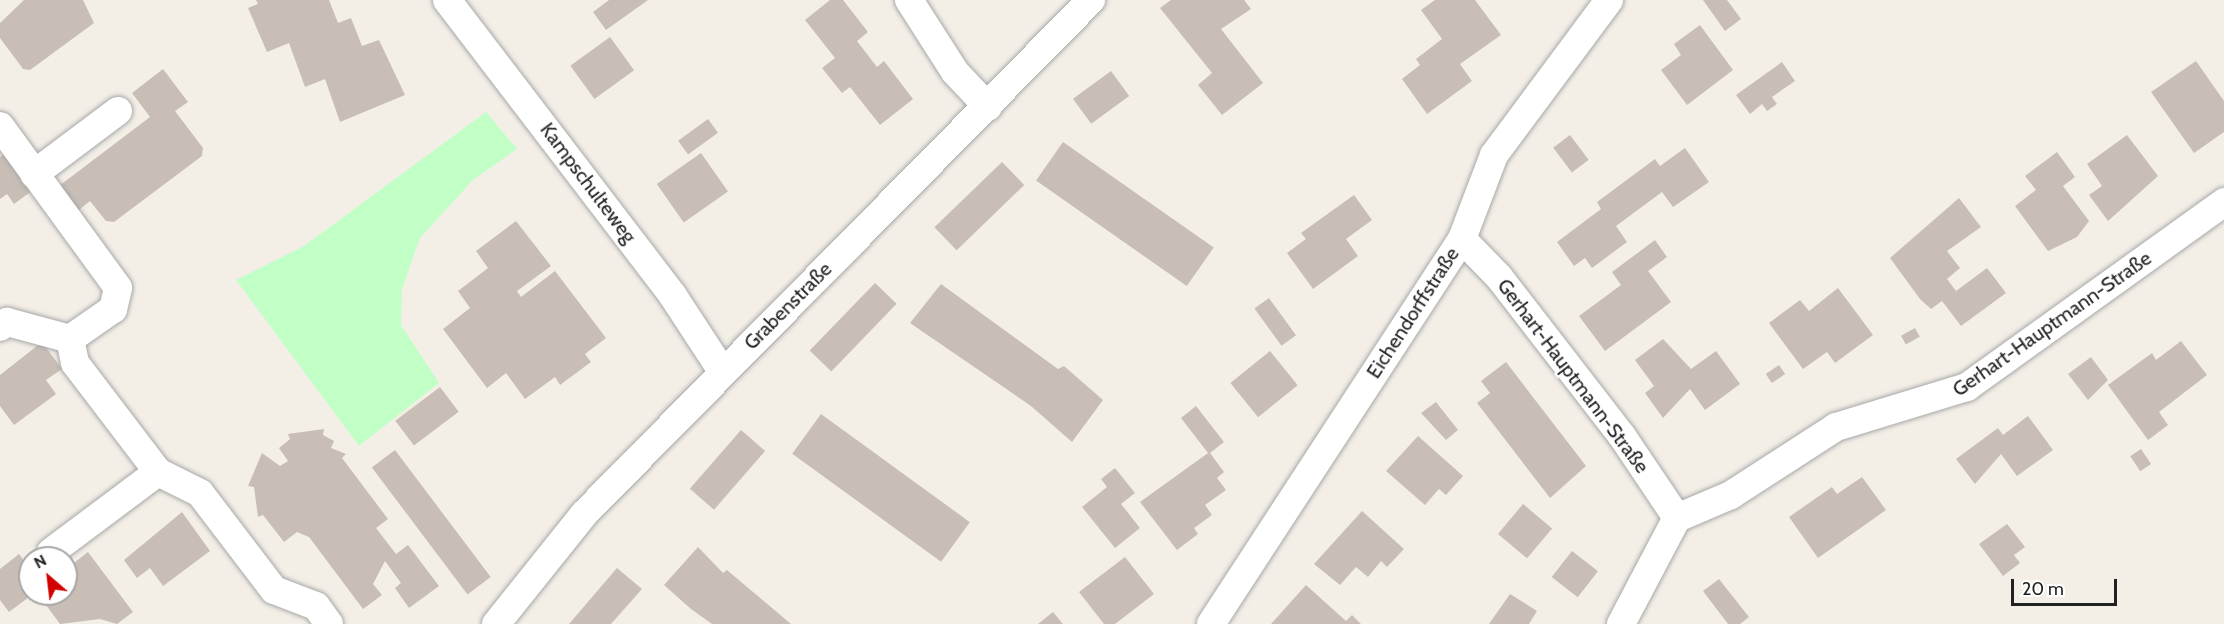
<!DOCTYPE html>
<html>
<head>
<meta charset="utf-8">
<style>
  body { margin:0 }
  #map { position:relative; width:2224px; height:624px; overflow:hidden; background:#f3efe7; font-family:Cabin,sans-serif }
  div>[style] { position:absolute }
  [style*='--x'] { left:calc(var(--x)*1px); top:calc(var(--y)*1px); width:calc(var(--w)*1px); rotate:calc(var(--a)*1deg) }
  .park>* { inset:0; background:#c2ffc7 }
  .building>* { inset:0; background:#c8beb6; transform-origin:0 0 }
  .roads { filter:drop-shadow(0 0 2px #a8a8a8) drop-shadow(0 0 2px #a8a8a8) }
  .street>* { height:28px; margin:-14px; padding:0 14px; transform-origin:14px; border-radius:14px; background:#fff }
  span { translate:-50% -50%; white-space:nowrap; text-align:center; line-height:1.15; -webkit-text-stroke:4.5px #fff; paint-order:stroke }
  .street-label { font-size:20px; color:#212121 }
  .north { position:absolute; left:18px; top:546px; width:60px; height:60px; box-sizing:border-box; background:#fff; border:2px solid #a6a6a6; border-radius:50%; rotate:332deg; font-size:16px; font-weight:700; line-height:24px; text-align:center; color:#212121 }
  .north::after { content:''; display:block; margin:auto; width:21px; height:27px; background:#d30000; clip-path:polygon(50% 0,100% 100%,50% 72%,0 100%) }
  .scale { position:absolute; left:2011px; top:579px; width:106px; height:27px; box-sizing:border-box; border:3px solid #212121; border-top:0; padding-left:8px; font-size:18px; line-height:21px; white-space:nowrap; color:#212121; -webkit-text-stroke:4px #fff; paint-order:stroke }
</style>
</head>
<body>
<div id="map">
  <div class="park">
    <div style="clip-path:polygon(486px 112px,517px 149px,473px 180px,420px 238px,402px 289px,401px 325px,439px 383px,359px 446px,236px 280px,304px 246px)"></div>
  </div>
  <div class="building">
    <div style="clip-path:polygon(24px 0,83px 0,94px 23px,30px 70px,23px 69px,0 38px,0 23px)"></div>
    <div style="clip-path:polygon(256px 0,329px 0,338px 23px,351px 18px,362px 46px,379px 40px,405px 95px,340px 122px,325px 79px,305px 87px,289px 43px,267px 52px,248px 8px,258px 4px)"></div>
    <div style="clip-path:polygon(609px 0,648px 0,606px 30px,593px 12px)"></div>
    <div style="clip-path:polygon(830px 0,843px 0,868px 32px,857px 41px,877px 67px,884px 61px,913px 99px,880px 125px,850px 87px,842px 93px,822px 68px,835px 58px,805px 20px)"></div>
    <div style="clip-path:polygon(1171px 0,1244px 0,1251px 9px,1221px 29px,1263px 83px,1222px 115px,1198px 85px,1212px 73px,1160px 8px)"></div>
    <div style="clip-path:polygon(1435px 0,1475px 0,1501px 35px,1460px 64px,1472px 81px,1427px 114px,1402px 79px,1420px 65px,1416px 59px,1442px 39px,1421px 10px)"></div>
    <div style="clip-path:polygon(1703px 0,1727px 0,1741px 19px,1725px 31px)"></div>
    <div style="clip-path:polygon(1700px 25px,1733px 70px,1687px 105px,1661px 70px,1681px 55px,1674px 44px)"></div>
    <div style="left:610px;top:37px;width:41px;height:49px;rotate:54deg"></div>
    <div style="clip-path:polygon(2196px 61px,2224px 101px,2224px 132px,2194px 153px,2151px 92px)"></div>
    <div style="clip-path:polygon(1782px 62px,1795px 81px,1772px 97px,1777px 104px,1767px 111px,1762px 104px,1750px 114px,1736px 95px)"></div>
    <div style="clip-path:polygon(163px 69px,188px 102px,175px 111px,203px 148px,202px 156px,114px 222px,106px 221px,90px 201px,74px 214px,55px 189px,150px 117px,132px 93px)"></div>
    <div style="left:1111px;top:71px;width:31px;height:47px;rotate:54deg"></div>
    <div style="left:708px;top:119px;width:17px;height:37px;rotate:54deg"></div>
    <div style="left:1570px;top:135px;width:31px;height:21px;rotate:53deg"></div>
    <div style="clip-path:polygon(2127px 135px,2158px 176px,2108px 221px,2089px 195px,2102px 186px,2087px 164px)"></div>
    <div style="left:1063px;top:142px;width:184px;height:47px;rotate:35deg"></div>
    <div style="clip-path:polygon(1685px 148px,1709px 182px,1673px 207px,1662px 192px,1616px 226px,1627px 242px,1592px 268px,1585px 258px,1574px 266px,1557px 242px,1601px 209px,1597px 202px,1655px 159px,1660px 166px)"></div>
    <div style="clip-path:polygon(2057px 152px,2075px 177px,2063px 186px,2089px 221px,2077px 237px,2048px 251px,2015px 206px,2036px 190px,2025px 176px)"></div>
    <div style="clip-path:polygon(5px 153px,33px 190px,14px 204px,7px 194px,0 199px,0 157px)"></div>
    <div style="left:701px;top:153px;width:47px;height:54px;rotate:55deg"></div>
    <div style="left:1002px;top:162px;width:32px;height:94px;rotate:46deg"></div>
    <div style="clip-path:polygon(1354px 195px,1372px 220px,1346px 239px,1358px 256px,1313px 289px,1287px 253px,1306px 239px,1301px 233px)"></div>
    <div style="clip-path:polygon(1959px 198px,1981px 227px,1947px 251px,1960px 268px,1947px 279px,1956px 291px,1987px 268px,2006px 293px,1961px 326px,1942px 301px,1931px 309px,1920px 299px,1890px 258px)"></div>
    <div style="clip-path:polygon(516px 221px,551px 266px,517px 291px,521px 297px,555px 271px,606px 338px,585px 354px,591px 362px,560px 385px,555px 377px,525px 399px,506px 373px,487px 388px,443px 329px,470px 308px,458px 291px,488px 268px,476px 251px)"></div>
    <div style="clip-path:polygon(1655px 240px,1667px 257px,1648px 271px,1671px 302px,1605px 351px,1579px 316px,1621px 285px,1612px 272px)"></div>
    <div style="left:875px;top:283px;width:30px;height:94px;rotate:44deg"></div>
    <div style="clip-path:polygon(941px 284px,1058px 369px,1064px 366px,1103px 400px,1072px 442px,1031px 406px,910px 323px)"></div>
    <div style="clip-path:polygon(1838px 288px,1873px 335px,1835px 363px,1827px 352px,1803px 369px,1769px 323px,1800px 300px,1809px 311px)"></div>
    <div style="left:1269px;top:298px;width:46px;height:18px;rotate:54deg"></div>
    <div style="left:1915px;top:328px;width:10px;height:16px;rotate:61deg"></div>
    <div style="clip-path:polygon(1663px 339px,1691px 369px,1716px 351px,1740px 384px,1705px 410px,1690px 389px,1663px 418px,1645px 393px,1654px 386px,1635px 360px)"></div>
    <div style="clip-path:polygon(2181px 341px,2207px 375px,2159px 412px,2168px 425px,2148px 440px,2108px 385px,2152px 353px,2156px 360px)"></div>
    <div style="clip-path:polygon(42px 342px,62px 369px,46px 380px,56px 394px,14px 425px,0 406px,0 375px)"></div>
    <div style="left:1270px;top:351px;width:44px;height:51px;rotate:51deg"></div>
    <div style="clip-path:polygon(2091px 357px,2108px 380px,2088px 400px,2068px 374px)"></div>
    <div style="clip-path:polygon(1506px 362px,1586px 466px,1550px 498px,1477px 403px,1490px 393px,1481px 381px)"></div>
    <div style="left:1779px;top:365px;width:11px;height:16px;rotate:56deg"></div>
    <div style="left:440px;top:387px;width:31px;height:56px;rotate:53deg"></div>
    <div style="clip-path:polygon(1436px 402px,1458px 430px,1446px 440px,1421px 413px)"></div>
    <div style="clip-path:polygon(1196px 406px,1224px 442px,1210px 453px,1224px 472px,1217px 478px,1226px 490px,1205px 505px,1212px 515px,1194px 528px,1198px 534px,1177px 550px,1140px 502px,1208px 453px,1181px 418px)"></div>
    <div style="left:821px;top:414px;width:184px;height:49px;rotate:36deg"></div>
    <div style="clip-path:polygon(2028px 416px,2053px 450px,2017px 476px,2001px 454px,1975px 484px,1956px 459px,1998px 428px,2003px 435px)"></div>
    <div style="clip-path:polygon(324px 429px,323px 435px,334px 441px,331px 448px,346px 454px,342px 458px,388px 519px,376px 528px,396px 554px,408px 545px,439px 586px,409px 608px,395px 588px,401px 583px,385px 561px,373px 584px,382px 595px,363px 609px,309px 537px,297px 532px,284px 542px,263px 515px,258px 517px,254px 487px,248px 486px,262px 453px,280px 466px,288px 461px,279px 448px,290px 439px,288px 434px)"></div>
    <div style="left:741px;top:430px;width:32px;height:78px;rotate:41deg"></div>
    <div style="clip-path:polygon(1418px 436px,1463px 476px,1446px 495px,1439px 489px,1425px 505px,1386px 471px)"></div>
    <div style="left:2141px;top:449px;width:18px;height:13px;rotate:56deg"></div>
    <div style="left:395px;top:450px;width:159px;height:29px;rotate:53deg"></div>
    <div style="clip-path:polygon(1115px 468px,1135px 493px,1121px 504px,1140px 528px,1115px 548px,1082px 507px,1107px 487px,1101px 479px)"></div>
    <div style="clip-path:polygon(1862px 477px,1886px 510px,1818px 558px,1789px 517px,1832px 487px,1837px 494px)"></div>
    <div style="left:1523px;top:504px;width:38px;height:39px;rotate:40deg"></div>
    <div style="clip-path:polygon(1362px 511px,1404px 549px,1387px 567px,1381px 561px,1368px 577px,1356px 567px,1340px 585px,1314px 564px)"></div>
    <div style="clip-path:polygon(182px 512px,210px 551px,163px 586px,150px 568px,137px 578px,124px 560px)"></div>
    <div style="clip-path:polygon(2007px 524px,2025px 547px,2014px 555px,2020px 563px,2003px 576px,1979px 544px)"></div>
    <div style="clip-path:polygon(698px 547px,723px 573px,727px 570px,791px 624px,712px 624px,691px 609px,664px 585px)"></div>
    <div style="left:1572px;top:551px;width:33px;height:33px;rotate:38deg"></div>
    <div style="clip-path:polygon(88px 552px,133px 612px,117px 624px,100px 619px,60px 624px,38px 594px,66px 594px,66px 569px)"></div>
    <div style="clip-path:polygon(19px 554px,30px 569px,33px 594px,9px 612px,0 600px,0 569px)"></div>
    <div style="clip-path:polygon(1125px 557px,1154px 594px,1115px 624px,1104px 624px,1079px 592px)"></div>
    <div style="clip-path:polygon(617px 568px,642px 589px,611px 624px,569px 624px)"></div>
    <div style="clip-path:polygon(1719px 579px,1749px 617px,1740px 624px,1728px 624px,1703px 591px)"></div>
    <div style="clip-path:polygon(1306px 585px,1346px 621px,1352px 615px,1361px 624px,1271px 624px)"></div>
    <div style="clip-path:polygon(1510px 594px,1537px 611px,1529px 624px,1489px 624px)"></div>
    <div style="clip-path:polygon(1053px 612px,1063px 624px,1038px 624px)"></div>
  </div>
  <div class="roads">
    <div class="street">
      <div style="--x:447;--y:0;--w:372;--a:52.6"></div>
      <div style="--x:673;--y:296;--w:90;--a:56.8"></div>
      <div style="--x:909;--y:0;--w:85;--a:57.4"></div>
      <div style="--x:955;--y:72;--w:48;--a:46.7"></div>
      <div style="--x:0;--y:126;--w:200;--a:53.9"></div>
      <div style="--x:118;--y:288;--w:22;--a:103"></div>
      <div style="--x:113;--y:309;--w:52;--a:145.1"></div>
      <div style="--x:70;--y:339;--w:25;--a:78"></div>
      <div style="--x:75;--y:363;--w:137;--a:52.7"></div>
      <div style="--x:158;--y:472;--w:47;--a:26.6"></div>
      <div style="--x:200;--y:493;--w:122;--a:52.7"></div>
      <div style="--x:274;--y:590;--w:45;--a:20.9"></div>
      <div style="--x:316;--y:606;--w:22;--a:54"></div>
      <div style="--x:34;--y:174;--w:105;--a:-36.9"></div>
      <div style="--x:1462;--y:239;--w:53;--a:45.8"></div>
      <div style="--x:1499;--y:277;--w:201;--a:52.3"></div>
      <div style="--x:1622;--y:436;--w:99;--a:56.1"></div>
      <div style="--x:0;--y:327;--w:9;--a:-36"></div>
      <div style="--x:7;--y:322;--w:65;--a:15.1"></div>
      <div style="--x:51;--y:552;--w:134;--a:-36.8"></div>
      <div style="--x:496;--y:624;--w:141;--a:-51.3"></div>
      <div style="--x:584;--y:514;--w:722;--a:-45.39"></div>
      <div style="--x:1211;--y:624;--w:460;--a:-56.9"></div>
      <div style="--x:1462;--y:239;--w:90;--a:-69.1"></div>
      <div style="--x:1494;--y:155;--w:193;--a:-53.4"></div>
      <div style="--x:1621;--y:624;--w:120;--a:-62.2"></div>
      <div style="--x:1677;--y:518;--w:59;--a:-23.1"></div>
      <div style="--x:1731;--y:495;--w:125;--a:-32.9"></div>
      <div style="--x:1836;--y:427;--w:137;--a:-17"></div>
      <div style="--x:1967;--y:387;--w:317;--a:-35.7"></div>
    </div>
  </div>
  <div class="street-label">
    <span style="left:588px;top:183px;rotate:53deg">Kampschulteweg</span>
    <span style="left:788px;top:306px;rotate:-45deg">Grabenstraße</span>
    <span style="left:1413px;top:313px;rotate:-57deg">Eichendorffstraße</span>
    <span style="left:2052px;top:324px;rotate:-35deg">Gerhart-Hauptmann-Straße</span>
    <span style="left:1573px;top:376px;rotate:53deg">Gerhart-Hauptmann-Straße</span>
  </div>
  <div class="north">N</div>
  <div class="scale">20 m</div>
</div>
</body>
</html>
